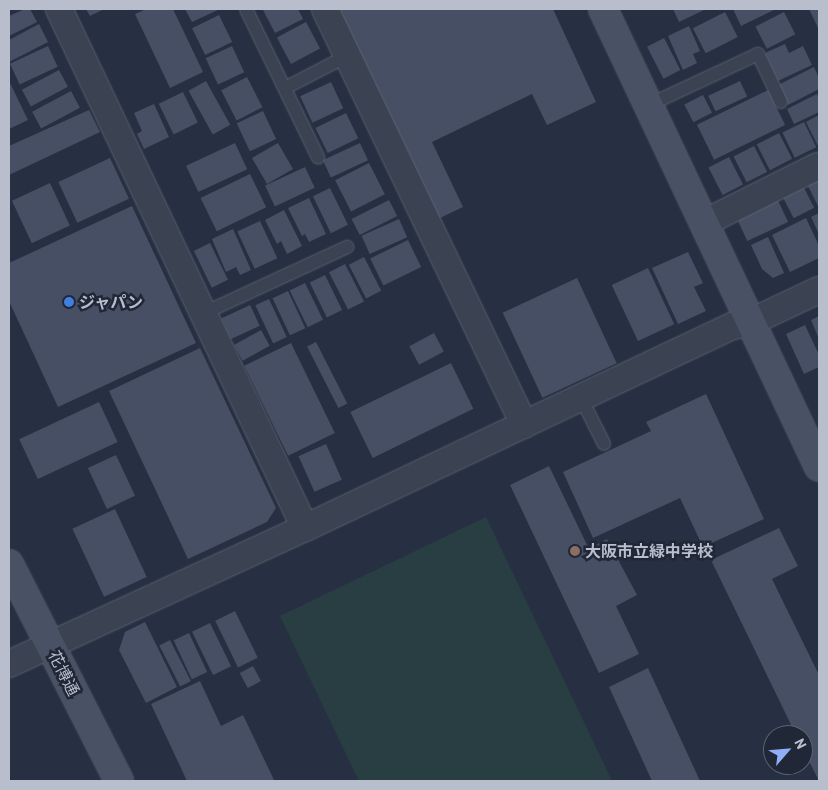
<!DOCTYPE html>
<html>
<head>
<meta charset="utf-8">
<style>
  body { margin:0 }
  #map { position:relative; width:828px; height:790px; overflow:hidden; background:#273042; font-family:Barlow,"Noto Sans JP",sans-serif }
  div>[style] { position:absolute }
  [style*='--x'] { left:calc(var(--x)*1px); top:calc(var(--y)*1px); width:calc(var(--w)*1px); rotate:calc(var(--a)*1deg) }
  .green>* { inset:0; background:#293e43 }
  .building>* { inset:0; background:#464f64; transform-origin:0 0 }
  .roads { filter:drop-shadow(0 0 1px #59606f) drop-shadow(0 0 1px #59606f) }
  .lane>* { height:12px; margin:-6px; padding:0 6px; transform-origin:6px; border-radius:6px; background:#3b4252 }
  .street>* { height:26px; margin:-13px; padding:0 13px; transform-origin:13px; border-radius:13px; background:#3b4252 }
  .secondary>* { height:28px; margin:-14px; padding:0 14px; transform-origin:14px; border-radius:14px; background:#495165 }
  .dots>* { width:14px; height:14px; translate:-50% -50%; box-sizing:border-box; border:2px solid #202737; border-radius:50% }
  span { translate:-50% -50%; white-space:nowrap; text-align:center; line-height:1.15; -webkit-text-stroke:5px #202737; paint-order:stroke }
  .poi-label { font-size:16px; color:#b8becc; font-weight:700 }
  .left { translate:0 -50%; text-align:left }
  .street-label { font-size:16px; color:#b8becc }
  .frame { position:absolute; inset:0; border:10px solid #b8becc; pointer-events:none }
  .north { position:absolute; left:763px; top:725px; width:50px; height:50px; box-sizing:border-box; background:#202737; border:1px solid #5d6373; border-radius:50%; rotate:63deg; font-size:14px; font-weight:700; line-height:20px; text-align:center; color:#b8becc }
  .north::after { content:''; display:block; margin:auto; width:18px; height:22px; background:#91aff8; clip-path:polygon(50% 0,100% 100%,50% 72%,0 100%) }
</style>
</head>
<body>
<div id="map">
  <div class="green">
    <div style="clip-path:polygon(486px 517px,612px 781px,359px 781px,280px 616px)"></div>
  </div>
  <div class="building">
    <div style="clip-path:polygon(25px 9px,30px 9px,37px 22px,9px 36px,9px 16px)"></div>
    <div style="clip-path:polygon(86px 9px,104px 9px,90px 16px)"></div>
    <div style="clip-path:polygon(146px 9px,173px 9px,203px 72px,170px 88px,135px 14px)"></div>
    <div style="clip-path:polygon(185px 9px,220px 9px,192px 22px)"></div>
    <div style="clip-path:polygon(266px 9px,298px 9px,303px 19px,275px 33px,263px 10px)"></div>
    <div style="clip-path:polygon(339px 9px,553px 9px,596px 102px,547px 125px,532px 94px,432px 142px,463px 207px,438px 219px)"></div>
    <div style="clip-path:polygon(673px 9px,706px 9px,679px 22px)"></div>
    <div style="clip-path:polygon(733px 9px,776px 9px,741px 26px)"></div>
    <div style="clip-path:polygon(809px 9px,819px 9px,819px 30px)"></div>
    <div style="left:725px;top:12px;width:28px;height:36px;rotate:63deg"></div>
    <div style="left:784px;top:12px;width:25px;height:32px;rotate:63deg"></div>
    <div style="left:219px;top:15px;width:30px;height:30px;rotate:64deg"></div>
    <div style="left:306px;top:22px;width:30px;height:33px;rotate:62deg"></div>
    <div style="clip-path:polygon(39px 24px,48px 42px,9px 62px,9px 40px)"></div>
    <div style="clip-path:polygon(689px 26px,700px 51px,693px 54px,697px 63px,683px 70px,668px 36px)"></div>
    <div style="left:664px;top:38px;width:36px;height:19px;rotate:63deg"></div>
    <div style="clip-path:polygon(785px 44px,789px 53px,803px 46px,812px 65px,778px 81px,765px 53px)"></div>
    <div style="left:48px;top:46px;width:23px;height:42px;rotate:65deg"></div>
    <div style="left:232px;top:46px;width:29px;height:29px;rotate:65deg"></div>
    <div style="clip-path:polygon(814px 67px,819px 78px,819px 89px,788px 105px,778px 85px)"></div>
    <div style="left:59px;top:70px;width:19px;height:42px;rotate:62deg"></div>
    <div style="left:247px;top:77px;width:34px;height:29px;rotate:63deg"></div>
    <div style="clip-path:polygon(9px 81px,28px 120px,9px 129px)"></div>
    <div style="left:206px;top:81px;width:50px;height:20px;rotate:61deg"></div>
    <div style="left:740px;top:81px;width:17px;height:35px;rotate:65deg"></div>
    <div style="left:331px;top:82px;width:29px;height:34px;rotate:65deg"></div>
    <div style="left:768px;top:90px;width:39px;height:79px;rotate:64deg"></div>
    <div style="left:71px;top:91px;width:19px;height:44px;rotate:62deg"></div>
    <div style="left:183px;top:92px;width:34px;height:27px;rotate:64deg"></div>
    <div style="clip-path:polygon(817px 94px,819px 99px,819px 112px,794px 124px,787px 109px)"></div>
    <div style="left:703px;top:95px;width:20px;height:21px;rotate:63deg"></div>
    <div style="clip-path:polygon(154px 104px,169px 137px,144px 149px,137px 134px,142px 131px,134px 113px)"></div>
    <div style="clip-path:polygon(89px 110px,100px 132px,9px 175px,9px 146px)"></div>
    <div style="left:263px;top:111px;width:31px;height:29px;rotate:65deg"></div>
    <div style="left:346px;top:113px;width:28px;height:34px;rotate:64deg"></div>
    <div style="clip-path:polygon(819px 115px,819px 148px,806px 122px)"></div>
    <div style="left:804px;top:122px;width:28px;height:24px;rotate:64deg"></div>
    <div style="left:779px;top:133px;width:29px;height:25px;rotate:63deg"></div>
    <div style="left:235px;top:143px;width:29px;height:54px;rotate:65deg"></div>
    <div style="left:278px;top:143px;width:30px;height:30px;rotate:60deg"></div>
    <div style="left:360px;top:143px;width:19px;height:41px;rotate:65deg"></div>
    <div style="left:754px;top:146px;width:29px;height:23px;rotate:63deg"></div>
    <div style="left:729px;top:157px;width:31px;height:23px;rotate:63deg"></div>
    <div style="left:110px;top:158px;width:45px;height:57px;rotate:65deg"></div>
    <div style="left:369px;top:163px;width:35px;height:38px;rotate:63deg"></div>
    <div style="left:305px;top:167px;width:23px;height:44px;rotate:65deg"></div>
    <div style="clip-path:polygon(819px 171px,819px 208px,804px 178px)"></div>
    <div style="left:250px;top:174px;width:37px;height:55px;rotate:64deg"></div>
    <div style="left:801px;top:182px;width:29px;height:23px;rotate:63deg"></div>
    <div style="left:50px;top:183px;width:47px;height:42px;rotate:65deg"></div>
    <div style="left:330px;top:188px;width:41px;height:19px;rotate:64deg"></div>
    <div style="left:775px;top:194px;width:31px;height:45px;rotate:65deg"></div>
    <div style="clip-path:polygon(309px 198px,326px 234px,309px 242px,305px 234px,302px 236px,288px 208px)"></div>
    <div style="left:389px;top:200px;width:18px;height:42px;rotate:63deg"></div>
    <div style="clip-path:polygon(132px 206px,196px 343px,58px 407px,9px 301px,9px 263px)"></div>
    <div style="clip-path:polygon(284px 210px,302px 246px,287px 254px,281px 241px,277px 244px,265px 220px)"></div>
    <div style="clip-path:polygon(819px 213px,819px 234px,811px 217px)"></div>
    <div style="clip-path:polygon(806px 218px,819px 246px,819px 258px,790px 272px,772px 235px)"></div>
    <div style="left:399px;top:219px;width:20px;height:41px;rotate:66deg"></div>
    <div style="left:260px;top:221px;width:41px;height:25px;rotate:65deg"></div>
    <div style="clip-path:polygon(233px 229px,251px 270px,240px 275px,236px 267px,226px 272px,212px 239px)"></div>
    <div style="clip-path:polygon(768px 237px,784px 273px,773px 278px,762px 269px,751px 245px)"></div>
    <div style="left:408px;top:240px;width:30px;height:42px;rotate:64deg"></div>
    <div style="left:210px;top:243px;width:41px;height:18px;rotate:64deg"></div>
    <div style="clip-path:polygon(688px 252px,703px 283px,694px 287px,706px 311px,678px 324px,652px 268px)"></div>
    <div style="left:364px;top:257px;width:38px;height:17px;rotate:63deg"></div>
    <div style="left:345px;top:264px;width:42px;height:18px;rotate:63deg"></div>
    <div style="left:648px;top:268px;width:62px;height:40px;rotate:65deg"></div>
    <div style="left:325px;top:275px;width:39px;height:17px;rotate:64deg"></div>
    <div style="left:577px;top:278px;width:94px;height:82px;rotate:65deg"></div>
    <div style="left:305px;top:283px;width:41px;height:17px;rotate:64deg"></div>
    <div style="left:288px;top:291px;width:41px;height:17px;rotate:65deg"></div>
    <div style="left:269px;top:299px;width:42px;height:15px;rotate:65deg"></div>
    <div style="left:250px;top:305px;width:23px;height:32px;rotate:65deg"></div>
    <div style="clip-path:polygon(819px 316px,819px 339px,811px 320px)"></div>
    <div style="clip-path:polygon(805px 325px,819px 355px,819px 367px,804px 374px,786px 334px)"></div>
    <div style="left:261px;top:330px;width:18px;height:31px;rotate:61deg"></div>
    <div style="left:434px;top:333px;width:21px;height:28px;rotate:62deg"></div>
    <div style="left:316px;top:342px;width:69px;height:10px;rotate:63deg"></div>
    <div style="left:291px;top:343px;width:100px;height:52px;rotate:64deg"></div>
    <div style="clip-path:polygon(200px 348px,276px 508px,267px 522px,188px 559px,109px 391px)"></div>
    <div style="left:451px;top:363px;width:51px;height:112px;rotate:64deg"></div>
    <div style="clip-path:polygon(706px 394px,764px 519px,703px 547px,680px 498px,593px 538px,563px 472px,651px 431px,646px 422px)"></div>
    <div style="left:99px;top:402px;width:44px;height:88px;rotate:65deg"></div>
    <div style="left:326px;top:444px;width:39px;height:30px;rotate:66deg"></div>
    <div style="left:116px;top:455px;width:45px;height:31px;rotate:65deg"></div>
    <div style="clip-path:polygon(549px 466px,589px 549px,607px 539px,637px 595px,616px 606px,639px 654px,599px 673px,510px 485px)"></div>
    <div style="left:115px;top:509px;width:75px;height:47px;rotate:65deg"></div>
    <div style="clip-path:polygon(779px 528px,798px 566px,772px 579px,819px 675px,819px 781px,803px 749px,803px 735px,796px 735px,711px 560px)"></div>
    <div style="left:235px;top:611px;width:52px;height:22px;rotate:64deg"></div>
    <div style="clip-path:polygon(145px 622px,177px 687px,146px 703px,119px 650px,125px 632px)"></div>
    <div style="left:210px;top:623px;width:48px;height:20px;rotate:64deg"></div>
    <div style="left:189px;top:633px;width:43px;height:17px;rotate:65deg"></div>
    <div style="left:170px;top:640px;width:46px;height:12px;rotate:63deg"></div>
    <div style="left:253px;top:666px;width:17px;height:15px;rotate:62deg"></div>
    <div style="clip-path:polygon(648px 668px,700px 781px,652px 781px,609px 687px)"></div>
    <div style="clip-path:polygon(200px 681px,221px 726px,243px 715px,274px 780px,187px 781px,151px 704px)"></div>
  </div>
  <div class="roads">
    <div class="lane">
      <div style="--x:246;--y:9;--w:165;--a:64.1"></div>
      <div style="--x:285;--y:88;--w:70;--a:-27.3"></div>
      <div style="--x:649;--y:105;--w:120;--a:-25.1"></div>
      <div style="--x:758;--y:54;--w:53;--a:64.4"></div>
      <div style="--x:202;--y:314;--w:160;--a:-24.8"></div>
      <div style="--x:581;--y:398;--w:51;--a:63.4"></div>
    </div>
    <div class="street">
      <div style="--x:59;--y:9;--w:574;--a:64.64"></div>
      <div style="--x:325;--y:9;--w:461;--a:64.4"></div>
      <div style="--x:704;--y:223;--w:127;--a:-26.6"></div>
      <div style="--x:9;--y:664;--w:326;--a:-24.7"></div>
      <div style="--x:305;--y:528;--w:473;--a:-25.3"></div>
      <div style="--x:733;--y:326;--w:18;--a:-13"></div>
      <div style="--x:751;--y:322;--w:75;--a:-25.2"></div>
    </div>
    <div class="secondary">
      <div style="--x:603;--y:9;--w:506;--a:64.75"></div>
      <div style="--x:9;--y:564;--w:243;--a:63.1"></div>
    </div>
  </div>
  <div class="dots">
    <div style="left:69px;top:302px;background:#3f7fe0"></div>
    <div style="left:575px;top:551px;background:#8d6e63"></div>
  </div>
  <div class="poi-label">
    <span class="left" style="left:79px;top:302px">ジャパン</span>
    <span class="left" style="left:585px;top:551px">大阪市立緑中学校</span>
  </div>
  <div class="street-label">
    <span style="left:64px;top:673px;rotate:63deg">花博通</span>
  </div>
  <div class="frame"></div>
  <div class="north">N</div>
</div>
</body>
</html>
